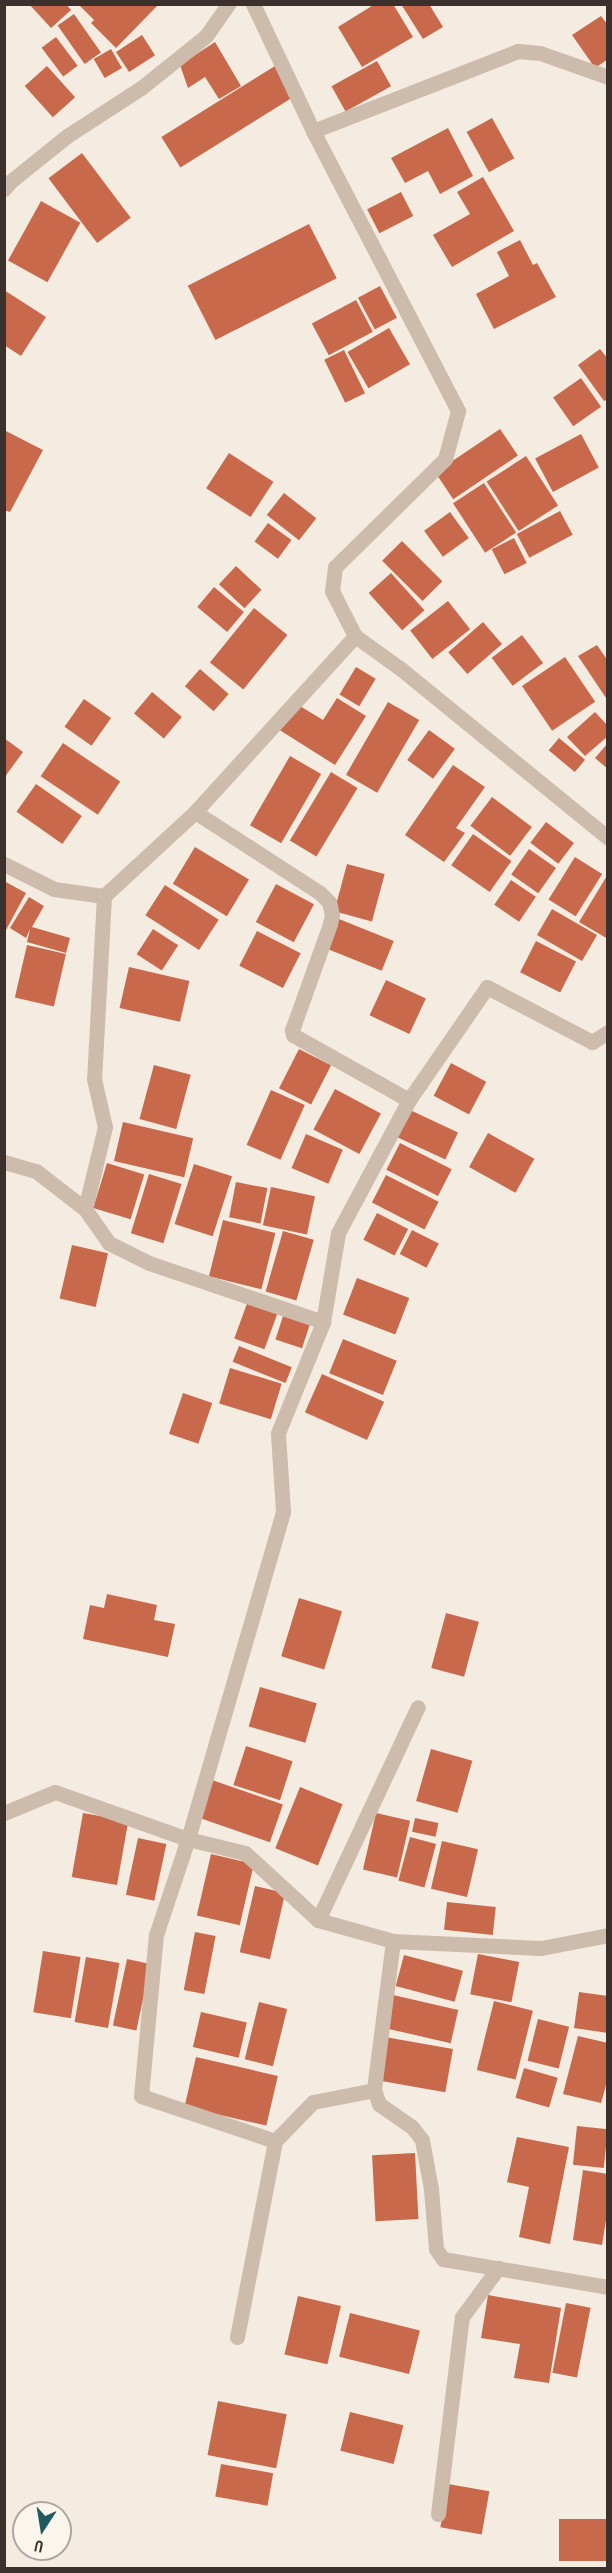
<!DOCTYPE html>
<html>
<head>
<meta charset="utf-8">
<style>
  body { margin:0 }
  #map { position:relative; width:612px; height:2573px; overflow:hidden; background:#f4ebe1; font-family:"PT Sans Narrow",sans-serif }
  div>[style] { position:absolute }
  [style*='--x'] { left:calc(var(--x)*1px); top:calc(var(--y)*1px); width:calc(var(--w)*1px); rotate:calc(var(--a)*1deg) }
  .building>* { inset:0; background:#c8694b; transform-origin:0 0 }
  .street>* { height:15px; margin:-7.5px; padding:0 7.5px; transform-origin:7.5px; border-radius:7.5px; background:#cdbbac }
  span { translate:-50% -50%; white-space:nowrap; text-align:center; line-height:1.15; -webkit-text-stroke:5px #fbf5ee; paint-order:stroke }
  .frame { position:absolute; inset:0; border:6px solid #3b302b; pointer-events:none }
  .north { position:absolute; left:12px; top:2501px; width:60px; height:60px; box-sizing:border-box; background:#fbf5ee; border:2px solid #aea6a0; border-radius:50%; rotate:192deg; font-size:16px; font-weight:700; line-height:24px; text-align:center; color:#3b302b }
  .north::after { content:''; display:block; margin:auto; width:21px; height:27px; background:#1f5a5e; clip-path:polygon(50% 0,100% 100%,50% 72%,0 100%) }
</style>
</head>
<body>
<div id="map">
  <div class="building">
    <div style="clip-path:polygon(29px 4px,66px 4px,71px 10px,51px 28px)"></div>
    <div style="clip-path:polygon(78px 4px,159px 4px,116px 48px,91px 23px,94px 20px)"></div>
    <div style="clip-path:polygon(375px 4px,393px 4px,413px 37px,362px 67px,338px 27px)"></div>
    <div style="clip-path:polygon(401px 4px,429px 4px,443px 27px,423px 39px)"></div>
    <div style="left:74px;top:14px;width:47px;height:20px;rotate:55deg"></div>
    <div style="clip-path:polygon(601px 16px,608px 25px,608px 59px,595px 68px,572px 35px)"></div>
    <div style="left:142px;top:35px;width:24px;height:31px;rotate:57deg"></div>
    <div style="left:56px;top:37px;width:36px;height:18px;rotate:53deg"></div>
    <div style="clip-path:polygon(215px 42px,241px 86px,219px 99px,205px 77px,188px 88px,180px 65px)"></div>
    <div style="left:111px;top:49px;width:22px;height:20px;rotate:60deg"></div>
    <div style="left:377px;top:61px;width:29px;height:52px;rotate:61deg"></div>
    <div style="left:47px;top:66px;width:42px;height:30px;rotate:48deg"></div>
    <div style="left:275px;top:66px;width:36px;height:134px;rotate:58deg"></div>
    <div style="left:492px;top:118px;width:46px;height:29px;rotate:61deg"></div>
    <div style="clip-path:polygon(448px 128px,473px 176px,440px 194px,428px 171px,405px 183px,391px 158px)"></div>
    <div style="left:82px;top:153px;width:81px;height:42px;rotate:53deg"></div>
    <div style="clip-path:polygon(483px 177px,514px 231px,452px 267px,433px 235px,470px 214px,457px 192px)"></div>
    <div style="left:401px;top:192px;width:27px;height:38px;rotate:63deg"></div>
    <div style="left:41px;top:201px;width:45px;height:68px;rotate:29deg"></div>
    <div style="left:309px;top:224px;width:61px;height:136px;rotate:63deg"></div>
    <div style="clip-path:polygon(520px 240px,533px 265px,537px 263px,556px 297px,494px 329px,476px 294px,509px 276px,497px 252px)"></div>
    <div style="left:380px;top:286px;width:36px;height:25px;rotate:62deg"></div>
    <div style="clip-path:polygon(4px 290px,46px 317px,21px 356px,4px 345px)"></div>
    <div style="left:356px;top:300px;width:36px;height:50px;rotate:62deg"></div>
    <div style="left:389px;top:328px;width:42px;height:48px;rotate:60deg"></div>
    <div style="clip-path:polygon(600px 349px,608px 359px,608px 399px,604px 401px,578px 365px)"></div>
    <div style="left:344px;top:350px;width:48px;height:22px;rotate:64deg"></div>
    <div style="left:581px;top:378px;width:35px;height:34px;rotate:55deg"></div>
    <div style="left:500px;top:429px;width:32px;height:78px;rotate:56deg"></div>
    <div style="clip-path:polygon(4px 430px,43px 450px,10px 512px,4px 510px)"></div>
    <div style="left:581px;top:434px;width:38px;height:52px;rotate:62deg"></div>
    <div style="left:229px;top:453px;width:53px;height:42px;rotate:33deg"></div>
    <div style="left:526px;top:456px;width:59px;height:47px;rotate:57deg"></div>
    <div style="left:484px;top:483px;width:59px;height:37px;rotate:57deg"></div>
    <div style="left:284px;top:493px;width:41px;height:28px;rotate:38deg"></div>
    <div style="left:560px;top:511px;width:27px;height:49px;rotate:62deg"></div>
    <div style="left:450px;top:512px;width:32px;height:32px;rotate:54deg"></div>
    <div style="left:268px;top:523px;width:29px;height:23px;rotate:36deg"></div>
    <div style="left:514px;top:538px;width:28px;height:25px;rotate:63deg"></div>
    <div style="left:402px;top:541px;width:57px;height:28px;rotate:45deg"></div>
    <div style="left:236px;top:566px;width:35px;height:25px;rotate:43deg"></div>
    <div style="left:391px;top:573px;width:50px;height:30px;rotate:48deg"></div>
    <div style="left:214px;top:587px;width:39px;height:26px;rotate:40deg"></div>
    <div style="left:448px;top:601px;width:36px;height:48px;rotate:52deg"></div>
    <div style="left:254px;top:608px;width:43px;height:70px;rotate:39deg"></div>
    <div style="left:483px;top:622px;width:29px;height:46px;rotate:49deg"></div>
    <div style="left:522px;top:635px;width:35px;height:38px;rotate:53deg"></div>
    <div style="clip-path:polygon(597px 645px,608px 661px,606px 698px,578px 656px)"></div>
    <div style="left:565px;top:657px;width:54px;height:52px;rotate:56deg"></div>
    <div style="left:356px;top:667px;width:23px;height:32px;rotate:31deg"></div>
    <div style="left:200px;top:669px;width:38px;height:23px;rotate:41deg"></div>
    <div style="left:152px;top:692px;width:39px;height:28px;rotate:40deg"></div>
    <div style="clip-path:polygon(337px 698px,366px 716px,335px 765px,278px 729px,295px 703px,323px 720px)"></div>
    <div style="left:84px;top:699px;width:33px;height:34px;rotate:35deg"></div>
    <div style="left:388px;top:702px;width:36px;height:84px;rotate:30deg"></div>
    <div style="clip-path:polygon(595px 712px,608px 726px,608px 736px,585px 756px,567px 737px)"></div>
    <div style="left:429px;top:730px;width:32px;height:37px;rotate:36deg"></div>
    <div style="clip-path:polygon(4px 738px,23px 752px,4px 778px)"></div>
    <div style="left:559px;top:738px;width:34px;height:16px;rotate:40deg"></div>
    <div style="left:63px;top:743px;width:69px;height:40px;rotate:34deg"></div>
    <div style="clip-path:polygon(608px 743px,608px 769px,595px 758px)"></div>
    <div style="left:290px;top:756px;width:36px;height:80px;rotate:30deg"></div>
    <div style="clip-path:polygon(453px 765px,485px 787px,456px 828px,465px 833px,444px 862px,405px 835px)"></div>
    <div style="left:331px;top:772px;width:31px;height:80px;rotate:31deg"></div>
    <div style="left:36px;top:784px;width:56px;height:34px;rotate:35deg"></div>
    <div style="left:492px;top:797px;width:50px;height:36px;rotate:37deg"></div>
    <div style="left:546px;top:822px;width:35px;height:26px;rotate:37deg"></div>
    <div style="left:473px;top:834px;width:47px;height:38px;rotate:35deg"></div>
    <div style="left:195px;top:847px;width:63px;height:43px;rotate:31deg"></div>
    <div style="left:529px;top:849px;width:33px;height:31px;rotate:35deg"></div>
    <div style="left:575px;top:857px;width:32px;height:50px;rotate:32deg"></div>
    <div style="left:347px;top:864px;width:39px;height:49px;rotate:15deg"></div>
    <div style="clip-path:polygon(608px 874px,608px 939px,579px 922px)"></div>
    <div style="left:511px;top:880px;width:30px;height:30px;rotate:34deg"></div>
    <div style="clip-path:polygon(4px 881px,26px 893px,6px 930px,4px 929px)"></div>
    <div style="left:276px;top:884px;width:43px;height:43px;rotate:28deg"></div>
    <div style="left:165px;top:885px;width:64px;height:36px;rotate:33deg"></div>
    <div style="clip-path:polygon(29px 897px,44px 906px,32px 927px,70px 938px,66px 953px,27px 942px,30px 929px,26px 938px,10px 928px)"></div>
    <div style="left:552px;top:909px;width:52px;height:30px;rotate:30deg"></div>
    <div style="left:339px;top:919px;width:59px;height:32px;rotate:22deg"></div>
    <div style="left:153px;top:929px;width:30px;height:30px;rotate:33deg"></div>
    <div style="left:257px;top:931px;width:49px;height:39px;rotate:27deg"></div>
    <div style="left:536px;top:941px;width:45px;height:35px;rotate:27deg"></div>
    <div style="left:27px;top:945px;width:40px;height:54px;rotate:13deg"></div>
    <div style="left:129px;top:967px;width:62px;height:42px;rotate:13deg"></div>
    <div style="left:386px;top:980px;width:44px;height:39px;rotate:25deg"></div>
    <div style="left:299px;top:1049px;width:36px;height:44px;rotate:27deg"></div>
    <div style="left:451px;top:1063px;width:40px;height:37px;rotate:28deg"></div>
    <div style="left:154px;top:1065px;width:38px;height:56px;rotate:15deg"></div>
    <div style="left:335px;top:1089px;width:52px;height:46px;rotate:28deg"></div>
    <div style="left:271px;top:1090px;width:37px;height:60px;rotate:24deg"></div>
    <div style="left:410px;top:1110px;width:53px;height:30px;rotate:25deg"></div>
    <div style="left:123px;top:1122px;width:72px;height:40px;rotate:13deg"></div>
    <div style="left:488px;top:1133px;width:53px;height:39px;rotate:29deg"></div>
    <div style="left:306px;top:1134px;width:40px;height:37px;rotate:23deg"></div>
    <div style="left:400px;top:1143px;width:58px;height:30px;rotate:27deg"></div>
    <div style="left:107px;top:1163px;width:39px;height:47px;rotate:17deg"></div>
    <div style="left:194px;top:1164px;width:40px;height:63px;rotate:18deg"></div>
    <div style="left:149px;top:1174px;width:34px;height:62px;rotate:17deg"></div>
    <div style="left:386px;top:1175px;width:59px;height:31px;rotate:27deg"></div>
    <div style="left:236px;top:1182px;width:32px;height:36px;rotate:11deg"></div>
    <div style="left:271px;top:1187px;width:45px;height:39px;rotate:12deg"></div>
    <div style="left:377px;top:1213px;width:35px;height:30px;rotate:27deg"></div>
    <div style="left:223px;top:1220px;width:54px;height:58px;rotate:14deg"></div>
    <div style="left:412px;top:1230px;width:30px;height:27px;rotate:27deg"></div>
    <div style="left:283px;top:1231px;width:32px;height:63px;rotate:16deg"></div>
    <div style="left:72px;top:1245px;width:37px;height:55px;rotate:13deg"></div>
    <div style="left:357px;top:1278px;width:56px;height:39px;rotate:21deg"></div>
    <div style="left:249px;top:1298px;width:32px;height:43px;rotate:20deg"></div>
    <div style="left:285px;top:1310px;width:28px;height:31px;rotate:18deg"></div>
    <div style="left:343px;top:1339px;width:58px;height:37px;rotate:22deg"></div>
    <div style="left:239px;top:1346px;width:57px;height:17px;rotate:22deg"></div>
    <div style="left:230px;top:1368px;width:54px;height:37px;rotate:17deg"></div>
    <div style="left:322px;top:1374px;width:68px;height:42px;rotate:24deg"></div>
    <div style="left:183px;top:1393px;width:31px;height:43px;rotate:19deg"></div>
    <div style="clip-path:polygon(107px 1594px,157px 1605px,154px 1620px,175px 1624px,168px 1657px,83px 1639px,90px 1605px,104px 1608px)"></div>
    <div style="left:299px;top:1598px;width:45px;height:61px;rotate:17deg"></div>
    <div style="left:446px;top:1613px;width:34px;height:57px;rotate:15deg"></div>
    <div style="left:260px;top:1687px;width:59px;height:41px;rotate:16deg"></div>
    <div style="left:246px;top:1746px;width:49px;height:41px;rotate:18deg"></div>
    <div style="left:431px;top:1749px;width:43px;height:54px;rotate:16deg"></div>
    <div style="left:212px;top:1780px;width:75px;height:40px;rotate:19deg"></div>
    <div style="left:300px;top:1787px;width:46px;height:66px;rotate:22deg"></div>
    <div style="left:83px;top:1813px;width:46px;height:65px;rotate:10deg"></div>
    <div style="left:376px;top:1813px;width:35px;height:58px;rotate:13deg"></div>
    <div style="left:415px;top:1818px;width:24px;height:14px;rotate:12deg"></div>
    <div style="left:410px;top:1837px;width:27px;height:45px;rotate:15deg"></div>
    <div style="left:138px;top:1838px;width:29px;height:58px;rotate:12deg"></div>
    <div style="left:442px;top:1841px;width:37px;height:49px;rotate:13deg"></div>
    <div style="left:211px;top:1854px;width:44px;height:63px;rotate:13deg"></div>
    <div style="left:255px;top:1886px;width:31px;height:68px;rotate:13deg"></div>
    <div style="left:447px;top:1902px;width:49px;height:28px;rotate:6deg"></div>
    <div style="left:195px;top:1932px;width:21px;height:59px;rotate:11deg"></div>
    <div style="left:43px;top:1951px;width:38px;height:62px;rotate:9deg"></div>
    <div style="left:478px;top:1954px;width:42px;height:41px;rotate:11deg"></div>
    <div style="left:404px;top:1955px;width:61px;height:32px;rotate:15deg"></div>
    <div style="left:86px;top:1957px;width:34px;height:66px;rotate:10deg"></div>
    <div style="left:127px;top:1959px;width:24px;height:68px;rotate:12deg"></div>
    <div style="clip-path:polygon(579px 1992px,608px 1996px,608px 2033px,574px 2028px)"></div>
    <div style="left:393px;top:1995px;width:67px;height:34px;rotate:13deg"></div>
    <div style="left:494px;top:2001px;width:40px;height:71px;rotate:14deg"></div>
    <div style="left:259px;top:2002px;width:29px;height:59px;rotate:14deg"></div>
    <div style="left:201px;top:2012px;width:47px;height:36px;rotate:13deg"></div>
    <div style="left:538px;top:2019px;width:32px;height:43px;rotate:14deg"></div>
    <div style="clip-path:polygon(578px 2036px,608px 2043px,608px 2078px,601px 2103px,563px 2094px)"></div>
    <div style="left:385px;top:2037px;width:69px;height:44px;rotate:10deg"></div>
    <div style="left:196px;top:2057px;width:84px;height:51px;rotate:13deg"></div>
    <div style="left:524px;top:2068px;width:35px;height:31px;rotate:16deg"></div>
    <div style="left:577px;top:2126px;width:31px;height:39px;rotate:6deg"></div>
    <div style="clip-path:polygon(517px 2137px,569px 2147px,550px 2244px,519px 2237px,529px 2187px,507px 2182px)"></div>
    <div style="left:415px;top:2153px;width:66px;height:43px;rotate:87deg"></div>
    <div style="clip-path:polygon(583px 2170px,608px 2174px,608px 2208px,602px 2245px,573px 2240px)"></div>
    <div style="clip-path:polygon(488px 2295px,561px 2308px,549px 2383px,514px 2378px,520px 2344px,481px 2338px)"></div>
    <div style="left:298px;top:2296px;width:44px;height:60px;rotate:13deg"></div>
    <div style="left:566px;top:2303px;width:25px;height:71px;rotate:11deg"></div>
    <div style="left:350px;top:2313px;width:72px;height:45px;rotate:14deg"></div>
    <div style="left:218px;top:2401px;width:70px;height:55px;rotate:11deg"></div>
    <div style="left:350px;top:2412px;width:55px;height:40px;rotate:14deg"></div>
    <div style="left:221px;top:2464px;width:53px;height:33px;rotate:10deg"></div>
    <div style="left:448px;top:2484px;width:42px;height:44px;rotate:10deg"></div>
    <div style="left:559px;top:2519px;width:49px;height:42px"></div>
  </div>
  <div class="street">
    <div style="--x:253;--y:4;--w:140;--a:64.7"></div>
    <div style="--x:313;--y:131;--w:315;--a:62.6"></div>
    <div style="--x:458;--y:411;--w:50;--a:105.2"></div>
    <div style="--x:445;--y:459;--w:154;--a:135.5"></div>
    <div style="--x:335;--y:567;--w:24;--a:97"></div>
    <div style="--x:332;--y:591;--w:51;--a:62.9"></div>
    <div style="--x:355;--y:636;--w:57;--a:35.7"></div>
    <div style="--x:401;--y:669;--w:267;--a:39.2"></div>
    <div style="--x:313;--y:131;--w:220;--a:-21.3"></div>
    <div style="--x:518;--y:51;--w:22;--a:5"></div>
    <div style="--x:540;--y:53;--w:72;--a:19.4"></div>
    <div style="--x:4;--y:189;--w:11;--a:-49"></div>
    <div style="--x:11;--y:181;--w:72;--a:-38.8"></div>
    <div style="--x:67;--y:136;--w:88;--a:-33"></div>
    <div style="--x:141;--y:88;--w:83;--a:-38.7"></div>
    <div style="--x:206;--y:36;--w:39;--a:-55"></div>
    <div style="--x:195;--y:812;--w:149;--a:32.9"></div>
    <div style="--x:320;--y:893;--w:13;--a:45"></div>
    <div style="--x:329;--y:902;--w:13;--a:77"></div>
    <div style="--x:332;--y:915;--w:9;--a:103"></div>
    <div style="--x:330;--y:924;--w:113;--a:109.7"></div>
    <div style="--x:292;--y:1030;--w:5;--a:79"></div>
    <div style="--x:293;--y:1035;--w:133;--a:29.3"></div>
    <div style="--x:4;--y:864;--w:56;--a:26.6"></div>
    <div style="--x:54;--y:889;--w:50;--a:8"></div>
    <div style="--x:104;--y:896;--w:183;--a:93.1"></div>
    <div style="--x:94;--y:1079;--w:49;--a:77.1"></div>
    <div style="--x:105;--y:1127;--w:84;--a:103.7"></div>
    <div style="--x:104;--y:896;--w:124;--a:-42.7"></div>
    <div style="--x:195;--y:812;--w:238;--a:-47.7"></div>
    <div style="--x:4;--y:1162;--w:33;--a:16"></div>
    <div style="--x:36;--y:1171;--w:62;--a:37.8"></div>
    <div style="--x:85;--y:1209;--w:42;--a:54.8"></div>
    <div style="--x:109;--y:1243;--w:45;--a:26.6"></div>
    <div style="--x:149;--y:1263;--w:184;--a:18.7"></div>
    <div style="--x:4;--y:1813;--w:55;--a:-22.4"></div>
    <div style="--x:55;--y:1792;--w:141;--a:19.5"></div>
    <div style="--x:188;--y:1839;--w:59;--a:13.8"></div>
    <div style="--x:245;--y:1853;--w:99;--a:42.5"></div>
    <div style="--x:318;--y:1920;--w:78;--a:15.6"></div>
    <div style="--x:393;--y:1941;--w:148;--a:2.7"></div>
    <div style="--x:541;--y:1948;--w:68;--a:-11"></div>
    <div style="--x:318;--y:1920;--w:235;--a:-64.9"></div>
    <div style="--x:393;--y:1941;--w:150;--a:97.3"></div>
    <div style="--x:374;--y:2090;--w:15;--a:70"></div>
    <div style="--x:379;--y:2104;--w:40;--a:34.9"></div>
    <div style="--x:412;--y:2127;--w:16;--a:52"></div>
    <div style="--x:422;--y:2140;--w:50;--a:79.6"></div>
    <div style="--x:431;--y:2189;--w:60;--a:85.2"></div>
    <div style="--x:436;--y:2249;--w:12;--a:55"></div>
    <div style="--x:443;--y:2259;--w:167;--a:9.6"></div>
    <div style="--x:275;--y:2141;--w:54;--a:-45.7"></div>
    <div style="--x:313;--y:2102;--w:62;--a:-11.1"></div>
    <div style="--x:237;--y:2337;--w:200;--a:-79"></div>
    <div style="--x:275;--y:2141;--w:141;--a:-161.4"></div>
    <div style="--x:141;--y:2096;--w:162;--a:-84.7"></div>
    <div style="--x:156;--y:1935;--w:101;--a:-71.6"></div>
    <div style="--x:188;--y:1839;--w:341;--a:-73.8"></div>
    <div style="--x:283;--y:1511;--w:78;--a:-93.7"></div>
    <div style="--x:278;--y:1433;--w:120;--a:-67.9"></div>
    <div style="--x:323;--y:1322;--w:90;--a:-80.4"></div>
    <div style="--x:338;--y:1233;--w:151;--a:-61.9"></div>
    <div style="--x:409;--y:1100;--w:137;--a:-55.4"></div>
    <div style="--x:487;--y:987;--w:119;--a:27.6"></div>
    <div style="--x:592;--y:1042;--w:19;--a:-32"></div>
    <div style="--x:438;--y:2514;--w:198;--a:-83.1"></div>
    <div style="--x:462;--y:2317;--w:61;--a:-53.7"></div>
  </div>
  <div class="frame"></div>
  <div class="north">U</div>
</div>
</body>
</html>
